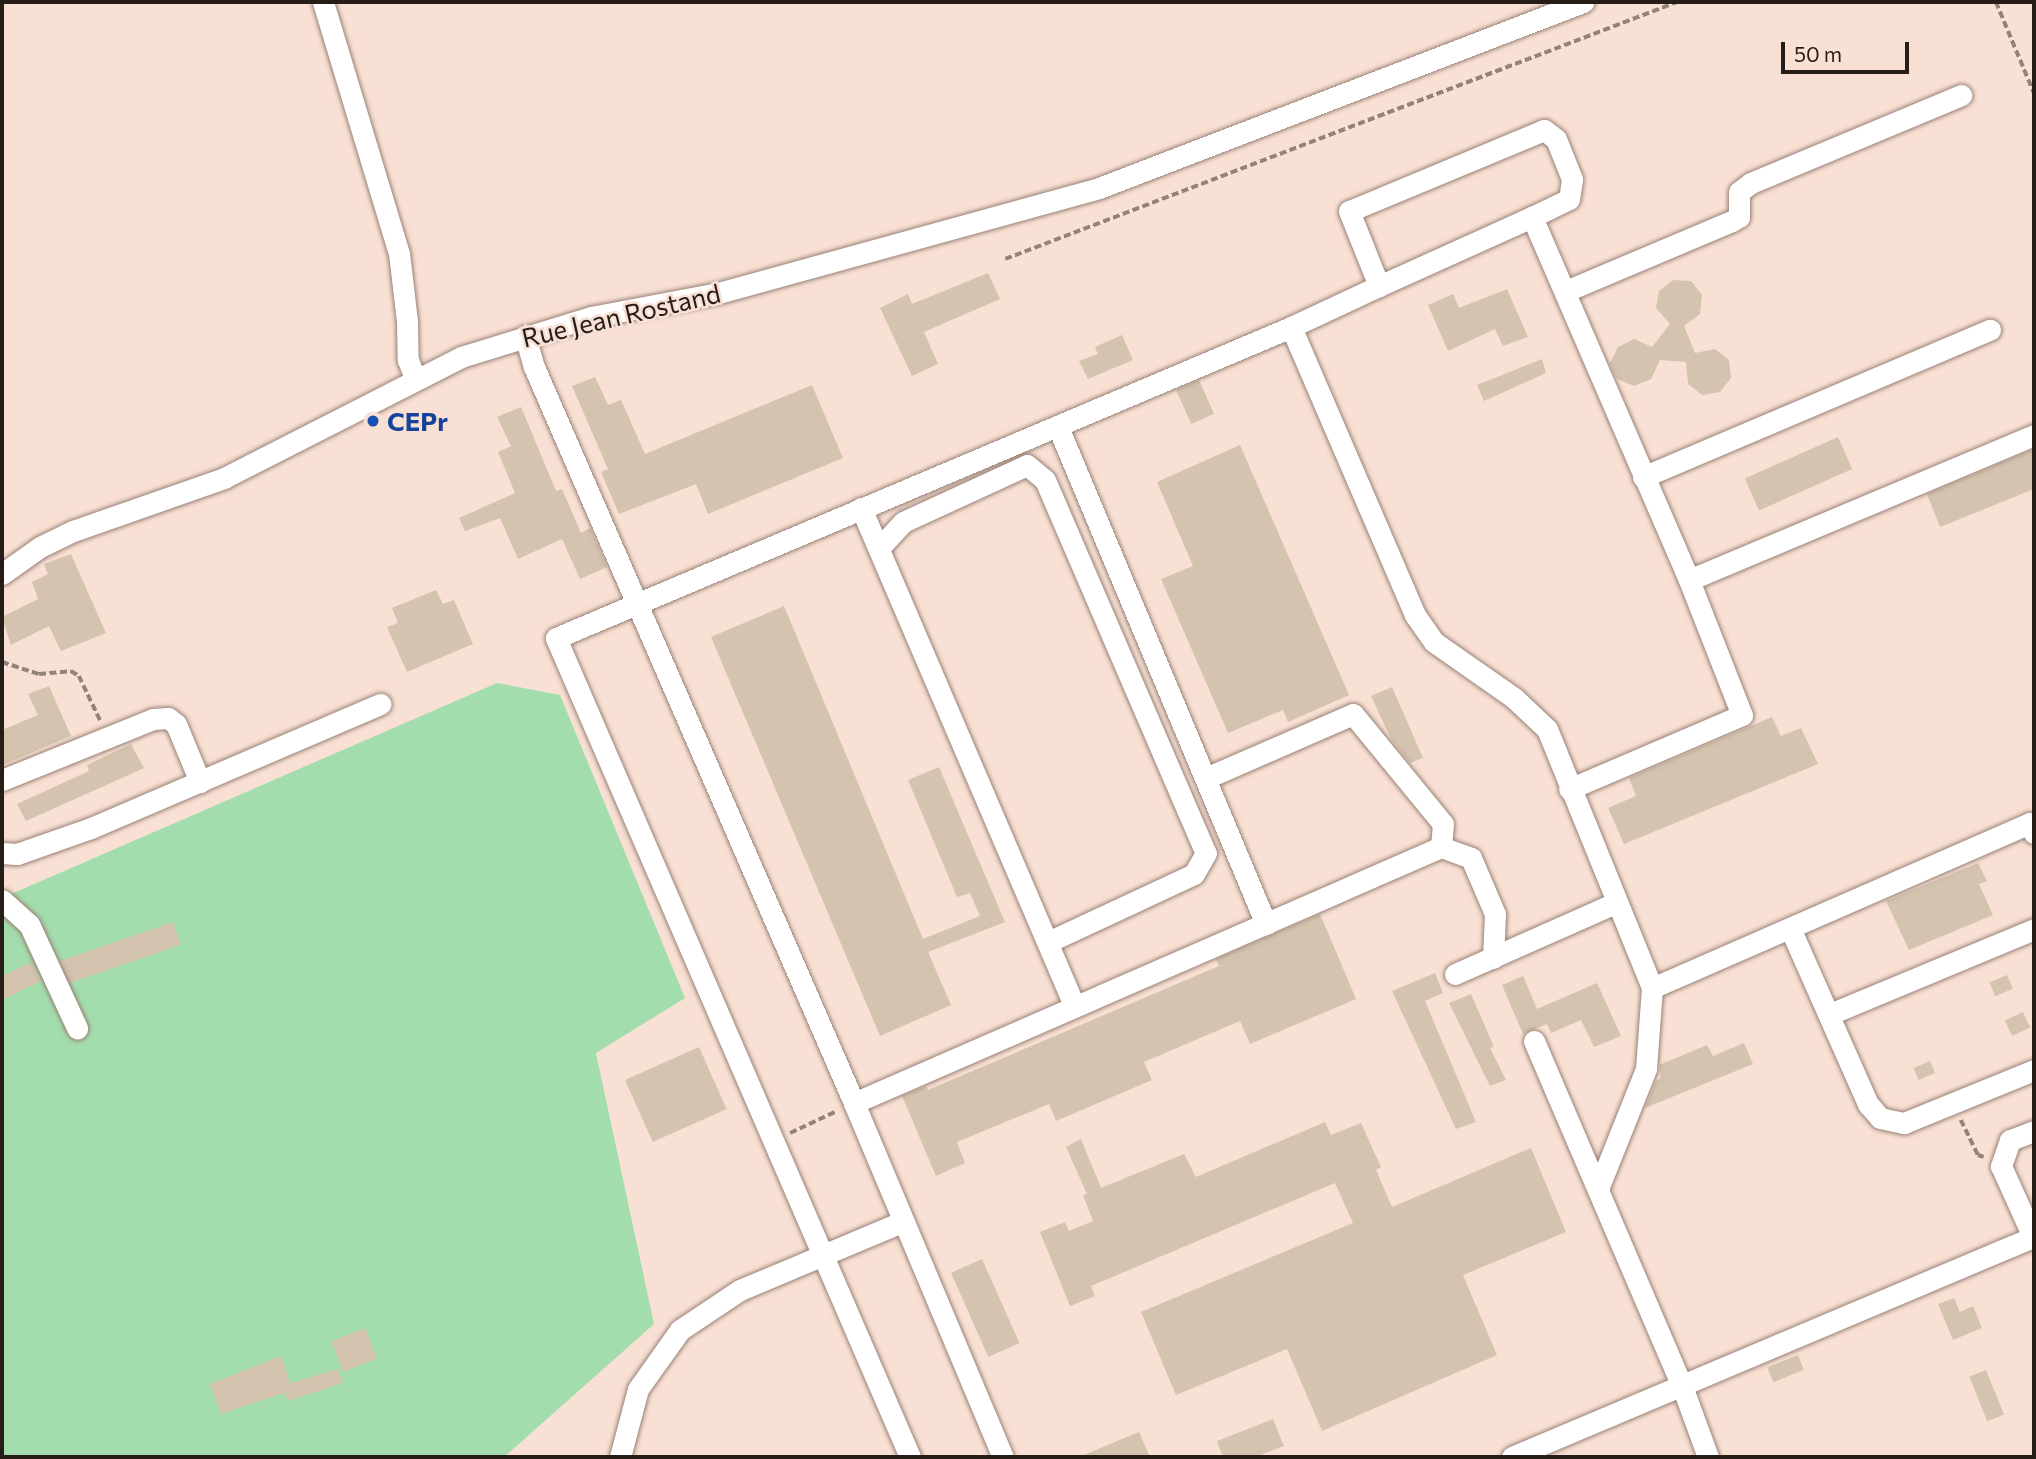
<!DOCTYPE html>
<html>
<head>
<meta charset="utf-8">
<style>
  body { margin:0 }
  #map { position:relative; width:2036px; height:1459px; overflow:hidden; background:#f9e0d4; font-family:Commissioner,sans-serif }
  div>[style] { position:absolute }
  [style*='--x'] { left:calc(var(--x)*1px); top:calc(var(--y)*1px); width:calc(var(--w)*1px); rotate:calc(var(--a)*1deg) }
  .green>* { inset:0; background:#a3ddad }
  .building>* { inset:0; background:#d3c3af; transform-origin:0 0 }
  .path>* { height:3.5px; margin-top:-1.75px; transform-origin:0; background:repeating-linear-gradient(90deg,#938279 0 7px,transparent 0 10.5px) }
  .roads { filter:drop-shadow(0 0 2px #988176) drop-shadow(0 0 2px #988176) }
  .minor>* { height:21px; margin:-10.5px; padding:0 10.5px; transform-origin:10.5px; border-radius:10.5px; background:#fff }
  .dots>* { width:19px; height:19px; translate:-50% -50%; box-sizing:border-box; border:4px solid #f9e0d4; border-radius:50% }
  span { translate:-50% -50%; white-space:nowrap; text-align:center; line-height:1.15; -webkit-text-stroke:5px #f9e0d4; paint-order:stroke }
  .street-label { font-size:26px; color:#261d19 }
  .transit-label { font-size:26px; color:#164399; font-weight:700 }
  .left { translate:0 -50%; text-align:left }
  .frame { position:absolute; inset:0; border:4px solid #261d19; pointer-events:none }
  .scale { position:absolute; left:1781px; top:42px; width:128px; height:32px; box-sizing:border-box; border:4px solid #261d19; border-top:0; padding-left:9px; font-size:21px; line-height:24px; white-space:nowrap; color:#261d19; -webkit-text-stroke:5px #f9e0d4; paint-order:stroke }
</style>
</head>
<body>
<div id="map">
  <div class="green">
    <div style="clip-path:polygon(497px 683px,560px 695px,685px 998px,596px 1053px,654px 1324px,504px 1457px,2px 1457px,2px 898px)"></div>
  </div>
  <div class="building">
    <div style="clip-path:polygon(988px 273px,1000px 299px,924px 332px,938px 364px,912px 376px,880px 308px,908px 294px,912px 304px)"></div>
    <div style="clip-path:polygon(1673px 280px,1691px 281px,1702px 295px,1700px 314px,1684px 326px,1695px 353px,1715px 349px,1729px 360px,1731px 378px,1720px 392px,1702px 395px,1688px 384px,1686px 362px,1660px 360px,1651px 379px,1634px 386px,1617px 379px,1610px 363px,1618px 347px,1634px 339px,1652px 347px,1670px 324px,1656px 308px,1659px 291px)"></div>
    <div style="clip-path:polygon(1507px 289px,1528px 337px,1503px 346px,1495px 329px,1448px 351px,1428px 305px,1453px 294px,1459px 308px)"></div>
    <div style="clip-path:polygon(1122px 335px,1133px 360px,1088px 379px,1079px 361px,1098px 354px,1095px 347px)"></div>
    <div style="clip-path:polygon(1542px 359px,1546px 373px,1484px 401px,1477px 385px)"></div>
    <div style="clip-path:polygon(595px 377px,608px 405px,621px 400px,645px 454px,812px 385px,843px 458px,708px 514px,696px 484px,619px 514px,601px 472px,608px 469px,572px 386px)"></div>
    <div style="left:1199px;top:380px;width:37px;height:25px;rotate:66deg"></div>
    <div style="clip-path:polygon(521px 407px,556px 491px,562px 489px,581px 533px,590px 528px,607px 567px,580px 579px,562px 539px,518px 559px,500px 518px,465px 531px,459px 518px,515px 493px,498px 452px,511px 446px,497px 417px)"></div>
    <div style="left:1838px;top:437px;width:35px;height:102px;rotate:66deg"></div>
    <div style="clip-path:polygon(1240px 445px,1349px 695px,1288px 722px,1283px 710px,1228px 733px,1161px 579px,1193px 566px,1157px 482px)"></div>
    <div style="clip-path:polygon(2034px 449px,2034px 489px,1940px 527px,1927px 494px)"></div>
    <div style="clip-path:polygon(71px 554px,106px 633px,61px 651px,49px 626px,11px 645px,2px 617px,38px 599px,32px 582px,48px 574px,44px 564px)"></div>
    <div style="clip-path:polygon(436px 590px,443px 604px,454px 600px,473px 644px,407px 672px,387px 627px,398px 623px,392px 608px)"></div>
    <div style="clip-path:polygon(784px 606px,923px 939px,980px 916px,970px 893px,957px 897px,908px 780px,939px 767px,1005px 922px,928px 952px,951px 1005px,880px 1036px,711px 637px)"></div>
    <div style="clip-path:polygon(49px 686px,71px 736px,2px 765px,2px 730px,38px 715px,28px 694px)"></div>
    <div style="clip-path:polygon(1392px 687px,1423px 758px,1410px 763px,1391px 739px,1371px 696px)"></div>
    <div style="clip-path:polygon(1772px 717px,1781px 736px,1801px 728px,1818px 764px,1624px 844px,1608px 808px,1636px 796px,1629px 778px)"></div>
    <div style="clip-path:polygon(131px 744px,144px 768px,26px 821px,17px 804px,89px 771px,87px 765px)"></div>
    <div style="clip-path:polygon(1978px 863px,1987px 881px,1979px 884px,1993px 915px,1909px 950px,1886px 901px)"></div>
    <div style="clip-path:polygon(1320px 914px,1356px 999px,1250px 1044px,1240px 1021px,1144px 1062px,1152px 1080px,1056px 1121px,1049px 1104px,957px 1142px,965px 1163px,936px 1176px,902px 1096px,926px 1086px,928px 1090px,1219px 966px,1216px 959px)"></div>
    <div style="left:173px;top:922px;width:24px;height:120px;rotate:71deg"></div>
    <div style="clip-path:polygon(32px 962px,41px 981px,2px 1000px,2px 976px)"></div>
    <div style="clip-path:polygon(1435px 973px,1443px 993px,1425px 1001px,1476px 1122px,1456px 1129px,1392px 991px)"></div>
    <div style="left:2007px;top:975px;width:15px;height:19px;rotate:67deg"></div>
    <div style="clip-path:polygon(1523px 976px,1537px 1009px,1597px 983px,1621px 1036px,1594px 1047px,1581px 1020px,1551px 1033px,1547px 1024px,1523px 1034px,1502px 985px)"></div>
    <div style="clip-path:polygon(1471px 994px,1494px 1047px,1490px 1048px,1506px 1080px,1490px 1086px,1449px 1003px)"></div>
    <div style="left:2023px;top:1012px;width:17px;height:20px;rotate:65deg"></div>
    <div style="clip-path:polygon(1744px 1043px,1753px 1064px,1645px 1108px,1656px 1081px,1661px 1078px,1659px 1065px,1707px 1045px,1713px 1056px)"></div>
    <div style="left:699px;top:1047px;width:68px;height:81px;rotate:66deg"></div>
    <div style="left:1930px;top:1061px;width:13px;height:18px;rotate:67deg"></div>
    <div style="clip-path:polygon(1325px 1122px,1331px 1135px,1361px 1123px,1381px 1167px,1376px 1170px,1392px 1207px,1531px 1148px,1566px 1232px,1463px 1275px,1497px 1355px,1322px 1431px,1287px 1349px,1176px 1395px,1141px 1312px,1353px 1223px,1335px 1183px,1091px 1286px,1095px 1296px,1070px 1306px,1040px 1232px,1065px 1222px,1069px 1231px,1093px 1221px,1083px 1195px,1087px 1194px,1066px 1147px,1081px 1139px,1101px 1188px,1184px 1154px,1196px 1177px)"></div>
    <div style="left:982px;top:1259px;width:92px;height:34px;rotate:66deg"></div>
    <div style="clip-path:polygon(1954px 1298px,1960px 1312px,1973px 1306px,1982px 1328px,1953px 1340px,1938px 1304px)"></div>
    <div style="left:365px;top:1328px;width:33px;height:36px;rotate:69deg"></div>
    <div style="left:1798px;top:1355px;width:16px;height:33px;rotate:68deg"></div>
    <div style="clip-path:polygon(281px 1356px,290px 1383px,338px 1369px,343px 1383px,288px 1401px,284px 1393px,221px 1414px,210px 1384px)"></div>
    <div style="left:1986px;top:1370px;width:48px;height:18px;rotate:68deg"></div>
    <div style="clip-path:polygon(1273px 1419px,1284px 1446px,1255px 1457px,1223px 1457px,1217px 1441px)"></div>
    <div style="clip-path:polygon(1139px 1432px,1150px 1457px,1079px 1457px)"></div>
  </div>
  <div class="path">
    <div style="--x:1996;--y:2;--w:99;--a:67.3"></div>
    <div style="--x:1005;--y:259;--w:719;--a:-20.93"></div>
    <div style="--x:2;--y:662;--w:39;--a:18"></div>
    <div style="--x:39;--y:674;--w:32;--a:-5"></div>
    <div style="--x:71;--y:671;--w:9;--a:32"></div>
    <div style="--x:79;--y:676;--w:51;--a:64.4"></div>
    <div style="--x:1961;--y:1120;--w:39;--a:64"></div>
    <div style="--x:1978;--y:1155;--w:6;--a:18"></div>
    <div style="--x:790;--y:1133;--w:52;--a:-25.1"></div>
  </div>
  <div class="roads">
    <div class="minor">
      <div style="--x:323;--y:2;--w:262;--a:73.2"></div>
      <div style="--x:399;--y:253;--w:68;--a:83.3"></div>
      <div style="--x:407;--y:321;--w:39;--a:89"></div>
      <div style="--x:408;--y:360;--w:19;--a:69"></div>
      <div style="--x:1532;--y:217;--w:395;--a:66.6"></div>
      <div style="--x:1689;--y:580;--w:145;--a:68.6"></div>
      <div style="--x:1742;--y:715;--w:188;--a:156.8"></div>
      <div style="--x:1566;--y:291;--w:180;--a:-22.9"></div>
      <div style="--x:1732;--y:221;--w:8;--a:-30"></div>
      <div style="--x:1739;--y:217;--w:25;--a:-90"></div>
      <div style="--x:1739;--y:192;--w:15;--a:-37"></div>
      <div style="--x:1751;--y:183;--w:228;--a:-22.7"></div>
      <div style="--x:1291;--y:327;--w:314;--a:66.7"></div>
      <div style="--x:1415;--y:615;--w:33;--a:55"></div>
      <div style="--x:1434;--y:642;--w:98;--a:35"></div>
      <div style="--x:1514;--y:698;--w:45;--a:43.2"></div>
      <div style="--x:1547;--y:729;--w:279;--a:67.9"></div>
      <div style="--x:1652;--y:988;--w:412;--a:-23.6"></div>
      <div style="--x:2030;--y:823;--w:11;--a:68"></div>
      <div style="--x:525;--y:336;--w:32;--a:74"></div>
      <div style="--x:534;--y:367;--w:803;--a:66.5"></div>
      <div style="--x:854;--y:1103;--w:384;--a:67.2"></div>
      <div style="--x:1058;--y:427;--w:539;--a:67.29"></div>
      <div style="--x:1643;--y:477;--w:377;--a:-23"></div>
      <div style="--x:861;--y:508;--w:541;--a:66.8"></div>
      <div style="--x:879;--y:548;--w:35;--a:-47"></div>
      <div style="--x:903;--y:522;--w:136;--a:-24.7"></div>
      <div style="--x:1027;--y:465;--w:23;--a:40"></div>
      <div style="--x:1045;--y:480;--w:406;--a:66.7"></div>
      <div style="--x:1206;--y:853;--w:24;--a:120"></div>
      <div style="--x:1194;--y:874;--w:161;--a:155"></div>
      <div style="--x:2;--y:574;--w:47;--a:-35.4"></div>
      <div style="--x:40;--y:547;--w:37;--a:-26"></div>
      <div style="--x:73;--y:531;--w:160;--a:-19.3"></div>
      <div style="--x:224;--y:478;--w:266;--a:-27"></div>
      <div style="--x:461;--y:357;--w:136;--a:-17.1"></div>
      <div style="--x:591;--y:317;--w:129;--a:-10.7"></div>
      <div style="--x:718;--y:293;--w:395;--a:-15.4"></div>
      <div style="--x:1099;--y:188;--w:519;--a:-21.02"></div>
      <div style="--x:1689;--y:580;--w:374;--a:-22.8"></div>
      <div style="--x:1206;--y:778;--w:160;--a:-23.5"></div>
      <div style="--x:1353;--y:714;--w:142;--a:50.7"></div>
      <div style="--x:1443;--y:824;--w:23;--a:95"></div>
      <div style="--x:2;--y:780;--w:163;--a:-22"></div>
      <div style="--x:153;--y:719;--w:15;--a:-4"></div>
      <div style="--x:168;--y:718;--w:10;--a:37"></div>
      <div style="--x:176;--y:724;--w:63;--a:67.5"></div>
      <div style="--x:2;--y:853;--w:15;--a:4"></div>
      <div style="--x:17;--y:854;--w:78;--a:-19.4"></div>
      <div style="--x:91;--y:828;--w:315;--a:-23.2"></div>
      <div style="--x:2;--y:900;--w:36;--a:42"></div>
      <div style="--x:29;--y:924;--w:115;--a:65.2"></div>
      <div style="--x:1790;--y:928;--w:193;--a:66.1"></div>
      <div style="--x:1868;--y:1104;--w:18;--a:49"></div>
      <div style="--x:1880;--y:1118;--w:25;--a:12"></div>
      <div style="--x:1904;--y:1123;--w:140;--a:-22.2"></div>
      <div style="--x:1455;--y:974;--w:175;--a:-23.9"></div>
      <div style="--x:1830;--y:1014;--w:221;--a:-22.6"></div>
      <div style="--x:1534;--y:1041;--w:375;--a:66.8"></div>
      <div style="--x:1682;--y:1386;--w:76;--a:69.9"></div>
      <div style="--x:854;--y:1103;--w:640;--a:-23.56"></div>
      <div style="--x:1441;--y:847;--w:32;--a:20"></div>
      <div style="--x:1471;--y:858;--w:61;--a:66.8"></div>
      <div style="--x:1495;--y:914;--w:44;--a:92.6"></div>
      <div style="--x:2034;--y:1131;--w:26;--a:159"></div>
      <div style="--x:2010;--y:1140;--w:28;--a:109"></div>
      <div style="--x:2001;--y:1166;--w:80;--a:65.7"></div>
      <div style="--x:1598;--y:1189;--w:129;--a:-68.2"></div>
      <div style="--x:1646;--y:1069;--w:81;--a:-85.8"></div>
      <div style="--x:620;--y:1457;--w:70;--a:-75.2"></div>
      <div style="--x:638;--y:1389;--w:72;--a:-54.6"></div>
      <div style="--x:680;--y:1330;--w:72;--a:-33.7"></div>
      <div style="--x:740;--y:1290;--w:176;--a:-22.8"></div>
      <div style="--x:910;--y:1457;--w:892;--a:-113.38"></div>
      <div style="--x:556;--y:638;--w:798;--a:-22.93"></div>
      <div style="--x:1291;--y:327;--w:97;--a:-25"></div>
      <div style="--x:1379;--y:286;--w:168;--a:-24.3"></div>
      <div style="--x:1532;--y:217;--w:41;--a:-25.9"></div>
      <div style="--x:1569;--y:199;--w:20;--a:-81"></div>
      <div style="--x:1572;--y:179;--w:43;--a:-111.8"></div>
      <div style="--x:1556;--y:139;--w:15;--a:-143"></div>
      <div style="--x:1544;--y:130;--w:211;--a:157.4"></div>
      <div style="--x:1349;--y:211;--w:81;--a:68.2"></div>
      <div style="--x:1512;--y:1457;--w:566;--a:-22.89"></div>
    </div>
  </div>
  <div class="dots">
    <div style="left:373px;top:421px;background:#1a4fb4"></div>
  </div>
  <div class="street-label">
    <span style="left:621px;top:315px;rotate:-13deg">Rue Jean Rostand</span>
  </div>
  <div class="transit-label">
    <span class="left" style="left:387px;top:421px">CEPr</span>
  </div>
  <div class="frame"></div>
  <div class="scale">50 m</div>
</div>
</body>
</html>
